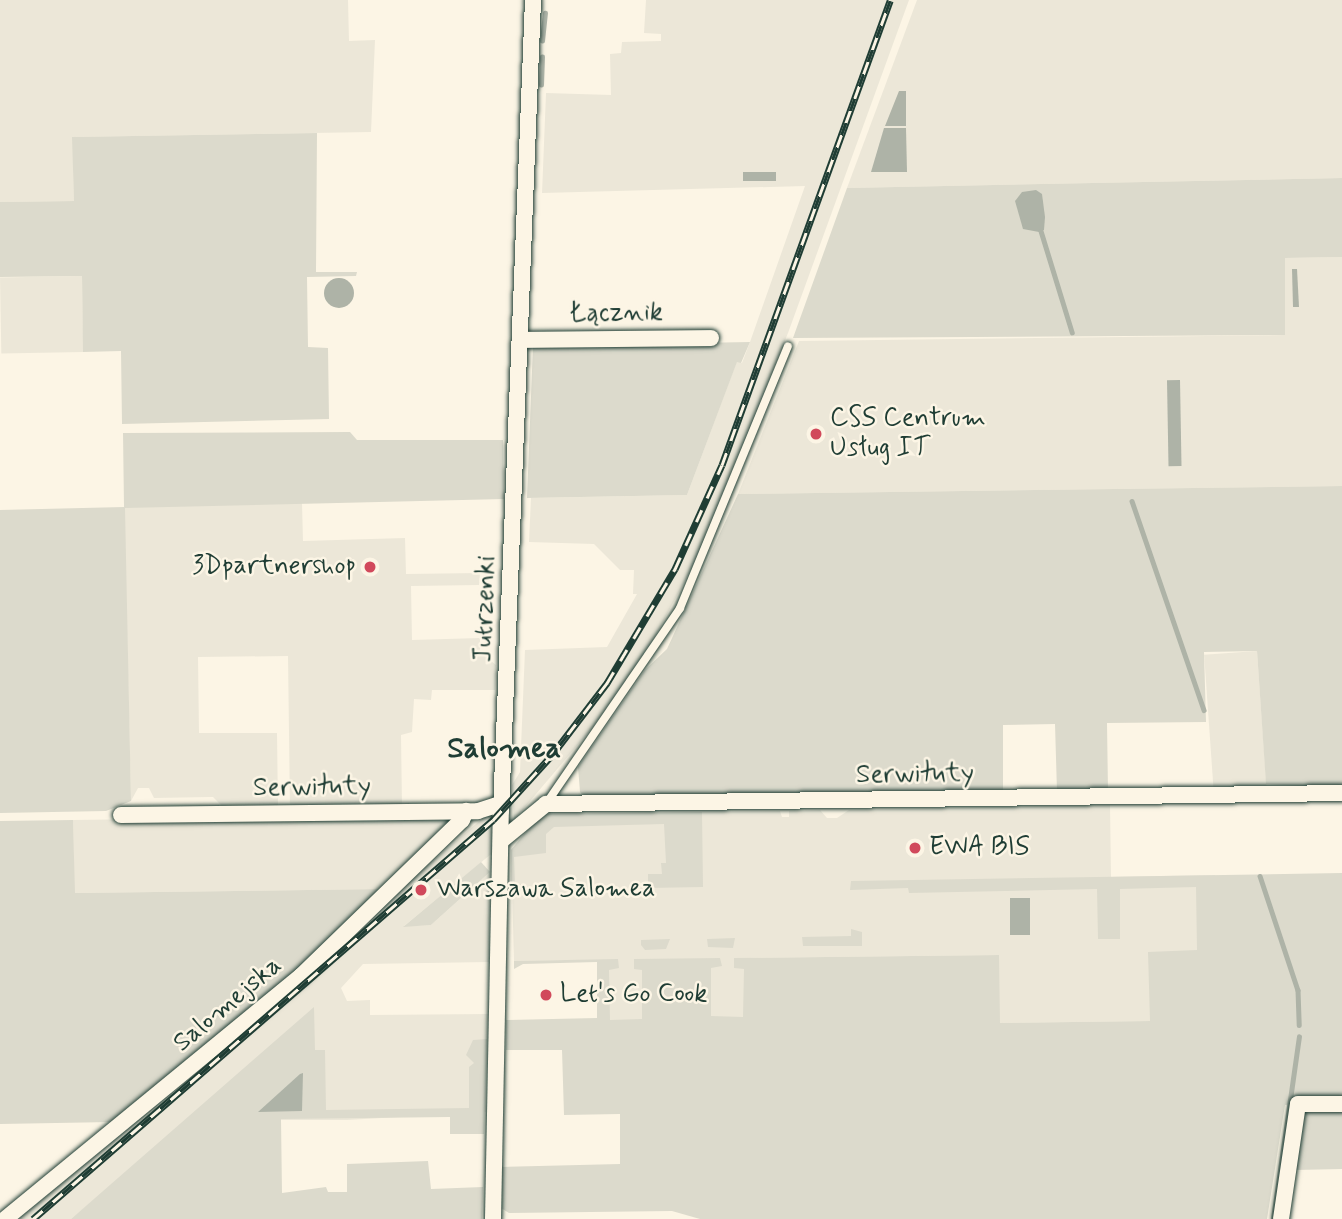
<!DOCTYPE html>
<html>
<head>
<meta charset="utf-8">
<style>
  body { margin:0 }
  #map { position:relative; width:1342px; height:1219px; overflow:hidden; background:#fcf5e5; font-family:Mynerve,sans-serif }
  div>[style] { position:absolute }
  [style*='--x'] { left:calc(var(--x)*1px); top:calc(var(--y)*1px); width:calc(var(--w)*1px); rotate:calc(var(--a)*1deg) }
  .built>* { inset:0; background:#ece7d8; transform-origin:0 0 }
  .green>* { inset:0; background:#dcdacc }
  .water>* { inset:0; background:#aeb3a7; transform-origin:0 0 }
  .round { border-radius:50% }
  .stream>* { height:4.5px; margin:-2.25px; padding:0 2.25px; transform-origin:2.25px; border-radius:2.25px; background:#aeb3a7 }
  .roads { filter:drop-shadow(0 0 2px #1f3d34) drop-shadow(0 0 2px #1f3d34) }
  .service>* { height:8px; margin:-4px; padding:0 4px; transform-origin:4px; border-radius:4px; background:#fcf5e5 }
  .minor>* { height:16px; margin:-8px; padding:0 8px; transform-origin:8px; border-radius:8px; background:#fcf5e5 }
  .rail>* { height:7px; margin-top:-3.5px; transform-origin:0; background:repeating-linear-gradient(90deg,#fcf5e5 0 13px,#1f3d34 0 26px); box-sizing:border-box; border-block:2px solid #1f3d34 }
  .dots>* { width:19px; height:19px; translate:-50% -50%; box-sizing:border-box; border:4px solid #fcf5e5; border-radius:50% }
  span { translate:-50% -50%; white-space:nowrap; text-align:center; line-height:1.15; -webkit-text-stroke:5px #fcf5e5; paint-order:stroke }
  .street-label { font-size:26px; color:#1f3d34 }
  .poi-label { font-size:26px; color:#1f3d34 }
  .left { translate:0 -50%; text-align:left }
  .right { translate:-100% -50%; text-align:right }
  .quarter-label { font-size:30px; color:#1f3d34; font-weight:700 }
</style>
</head>
<body>
<div id="map">
  <div class="built">
    <div style="clip-path:polygon(0 0,348px 0,349px 41px,375px 40px,371px 132px,73px 137px,74px 201px,0 202px)"></div>
    <div style="clip-path:polygon(646px 0,909px 0,788px 333px,701px 551px,646px 653px,592px 728px,514px 820px,512px 785px,520px 772px,525px 650px,607px 647px,637px 594px,633px 594px,634px 570px,620px 570px,594px 544px,529px 542px,531px 498px,687px 495px,737px 361px,742px 363px,750px 342px,805px 186px,542px 193px,546px 93px,611px 95px,610px 54px,621px 53px,622px 42px,661px 41px,661px 34px,644px 33px)"></div>
    <div style="clip-path:polygon(917px 0,1342px 0,1342px 178px,847px 188px)"></div>
    <div style="clip-path:polygon(1342px 257px,1342px 486px,738px 494px,799px 341px,1284px 335px,1285px 258px)"></div>
    <div style="left:82px;top:276px;width:76px;height:82px;rotate:89deg"></div>
    <div style="clip-path:polygon(302px 503px,303px 541px,405px 538px,406px 574px,480px 573px,479px 585px,411px 586px,412px 640px,480px 638px,480px 652px,496px 665px,495px 690px,432px 690px,431px 700px,414px 699px,412px 732px,401px 735px,402px 807px,290px 809px,288px 656px,198px 657px,199px 733px,277px 733px,278px 809px,226px 810px,213px 797px,154px 798px,149px 788px,138px 788px,131px 801px,124px 507px)"></div>
    <div style="left:1257px;top:651px;width:140px;height:53px;rotate:86deg"></div>
    <div style="clip-path:polygon(1110px 805px,1111px 877px,1215px 875px,1217px 951px,1150px 1021px,999px 1023px,999px 955px,748px 958px,749px 1027px,597px 1027px,597px 960px,514px 961px,511px 850px,541px 814px,780px 811px,782px 817px,789px 817px,789px 811px,820px 810px,827px 818px,837px 818px,849px 810px)"></div>
    <div style="clip-path:polygon(490px 812px,495px 815px,496px 850px,404px 926px,431px 925px,490px 872px,489px 962px,363px 964px,341px 988px,347px 1001px,370px 1000px,370px 1015px,488px 1014px,486px 1112px,347px 1120px,189px 1120px,71px 1219px,15px 1219px)"></div>
    <div style="clip-path:polygon(454px 815px,381px 889px,74px 893px,73px 820px)"></div>
  </div>
  <div class="green">
    <div style="clip-path:polygon(317px 133px,316px 272px,357px 272px,356px 276px,307px 277px,308px 347px,328px 348px,329px 419px,122px 424px,121px 351px,83px 352px,82px 276px,0 277px,0 202px,74px 201px,72px 137px)"></div>
    <div style="clip-path:polygon(1342px 178px,1342px 257px,1285px 258px,1285px 335px,793px 338px,847px 188px)"></div>
    <div style="clip-path:polygon(750px 342px,741px 363px,737px 362px,687px 495px,527px 498px,533px 346px)"></div>
    <div style="clip-path:polygon(350px 432px,357px 440px,503px 440px,504px 499px,125px 508px,131px 801px,106px 811px,0 813px,0 510px,124px 507px,123px 433px)"></div>
    <div style="clip-path:polygon(1342px 486px,1342px 788px,1266px 784px,1257px 651px,1204px 652px,1206px 722px,1107px 723px,1108px 791px,1057px 792px,1055px 724px,1003px 725px,1003px 792px,586px 799px,580px 792px,578px 767px,645px 670px,667px 649px,738px 494px)"></div>
    <div style="clip-path:polygon(702px 812px,703px 887px,648px 888px,648px 874px,662px 874px,661px 863px,666px 863px,664px 824px,554px 827px,546px 834px,546px 853px,514px 857px,515px 884px,525px 884px,525px 888px,511px 886px,511px 850px,541px 814px)"></div>
    <div style="clip-path:polygon(73px 820px,75px 893px,381px 889px,330px 942px,112px 1122px,0 1124px,0 821px)"></div>
    <div style="clip-path:polygon(481px 862px,490px 872px,431px 925px,403px 927px)"></div>
    <div style="clip-path:polygon(1342px 873px,1342px 1098px,1285px 1105px,1267px 1219px,700px 1219px,672px 1211px,509px 1213px,501px 1208px,501px 1167px,620px 1164px,620px 1114px,564px 1115px,562px 1050px,506px 1050px,506px 1020px,597px 1018px,597px 962px,523px 964px,514px 969px,514px 961px,618px 959px,619px 968px,609px 970px,610px 1020px,642px 1019px,642px 970px,634px 969px,634px 959px,720px 958px,722px 966px,711px 968px,711px 1016px,743px 1017px,744px 969px,734px 968px,734px 958px,999px 955px,1000px 1023px,1150px 1021px,1148px 952px,1197px 950px,1196px 887px,1120px 889px,1120px 939px,1098px 939px,1097px 889px,909px 893px,908px 888px,850px 890px,851px 881px)"></div>
    <div style="clip-path:polygon(851px 929px,862px 932px,862px 946px,803px 946px,802px 937px,851px 936px)"></div>
    <div style="clip-path:polygon(735px 938px,733px 948px,708px 947px,707px 939px)"></div>
    <div style="clip-path:polygon(670px 939px,666px 949px,645px 950px,641px 945px,641px 940px)"></div>
    <div style="clip-path:polygon(314px 1007px,315px 1050px,325px 1050px,326px 1110px,469px 1108px,469px 1067px,474px 1063px,466px 1055px,473px 1040px,487px 1039px,484px 1134px,450px 1134px,450px 1117px,281px 1119px,282px 1193px,326px 1187px,328px 1192px,347px 1192px,347px 1164px,428px 1161px,431px 1189px,483px 1187px,482px 1219px,71px 1219px)"></div>
    <div style="clip-path:polygon(1305px 1112px,1342px 1112px,1342px 1169px,1295px 1170px)"></div>
  </div>
  <div class="water">
    <div style="clip-path:polygon(899px 91px,906px 91px,906px 126px,885px 126px)"></div>
    <div style="clip-path:polygon(884px 128px,906px 128px,907px 172px,871px 172px)"></div>
    <div style="left:743px;top:172px;width:33px;height:9px"></div>
    <div style="clip-path:polygon(1036px 190px,1042px 194px,1045px 217px,1044px 230px,1039px 232px,1023px 229px,1015px 201px,1022px 192px)"></div>
    <div style="clip-path:polygon(1292px 269px,1297px 269px,1299px 307px,1293px 307px)"></div>
    <div class="round" style="left:324px;top:278px;width:30px;height:30px"></div>
    <div style="left:1180px;top:380px;width:86px;height:13px;rotate:89deg"></div>
    <div style="left:1010px;top:898px;width:20px;height:37px"></div>
    <div style="clip-path:polygon(303px 1073px,302px 1111px,258px 1112px,300px 1074px)"></div>
  </div>
  <div class="stream">
    <div style="--x:542;--y:41;--w:28;--a:-84"></div>
    <div style="--x:541;--y:85;--w:28;--a:-88"></div>
    <div style="--x:1041;--y:231;--w:106;--a:72.9"></div>
    <div style="--x:1132;--y:501;--w:221;--a:71"></div>
    <div style="--x:1260;--y:876;--w:120;--a:71.6"></div>
    <div style="--x:1298;--y:990;--w:35;--a:88"></div>
    <div style="--x:1273;--y:1219;--w:184;--a:-81.9"></div>
  </div>
  <div class="roads">
    <div class="service">
      <div style="--x:546;--y:804;--w:237;--a:-55.6"></div>
      <div style="--x:680;--y:608;--w:283;--a:-67.6"></div>
    </div>
    <div class="minor">
      <div style="--x:521;--y:340;--w:190;--a:-0.6"></div>
      <div style="--x:121;--y:815;--w:357;--a:-0.6"></div>
      <div style="--x:478;--y:811;--w:25;--a:-18"></div>
      <div style="--x:502;--y:840;--w:57;--a:-39.3"></div>
      <div style="--x:546;--y:804;--w:796;--a:-0.79"></div>
      <div style="--x:5;--y:1219;--w:383;--a:-39.4"></div>
      <div style="--x:301;--y:976;--w:224;--a:-44.1"></div>
      <div style="--x:462;--y:820;--w:10;--a:-66"></div>
      <div style="--x:493;--y:1219;--w:408;--a:-88.9"></div>
      <div style="--x:501;--y:811;--w:812;--a:-87.74"></div>
      <div style="--x:1281;--y:1219;--w:116;--a:-81.6"></div>
      <div style="--x:1298;--y:1104;--w:44;--a:0"></div>
    </div>
  </div>
  <div class="rail">
    <div style="--x:33;--y:1219;--w:609;--a:-40.94"></div>
    <div style="--x:493;--y:820;--w:88;--a:-47.8"></div>
    <div style="--x:552;--y:755;--w:91;--a:-52.6"></div>
    <div style="--x:607;--y:683;--w:133;--a:-59.2"></div>
    <div style="--x:675;--y:569;--w:114;--a:-65.7"></div>
    <div style="--x:722;--y:465;--w:494;--a:-70.1"></div>
  </div>
  <div class="dots">
    <div style="left:816px;top:434px;background:#d1495b"></div>
    <div style="left:370px;top:567px;background:#d1495b"></div>
    <div style="left:915px;top:848px;background:#d1495b"></div>
    <div style="left:421px;top:890px;background:#d1495b"></div>
    <div style="left:546px;top:995px;background:#d1495b"></div>
  </div>
  <div class="street-label">
    <span style="left:616px;top:314px;rotate:-1deg">Łącznik</span>
    <span style="left:486px;top:609px;rotate:-88deg">Jutrzenki</span>
    <span style="left:915px;top:775px;rotate:-1deg">Serwituty</span>
    <span style="left:312px;top:788px;rotate:-1deg">Serwituty</span>
    <span style="left:228px;top:1005px;rotate:-40deg">Salomejska</span>
  </div>
  <div class="poi-label">
    <span class="left" style="left:830px;top:434px">CSS Centrum<br>Usług IT</span>
    <span class="right" style="left:356px;top:567px">3Dpartnershop</span>
    <span class="left" style="left:929px;top:848px">EWA BIS</span>
    <span class="left" style="left:437px;top:890px">Warszawa Salomea</span>
    <span class="left" style="left:560px;top:995px">Let's Go Cook</span>
  </div>
  <div class="quarter-label">
    <span style="left:504px;top:749px">Salomea</span>
  </div>
</div>
</body>
</html>
